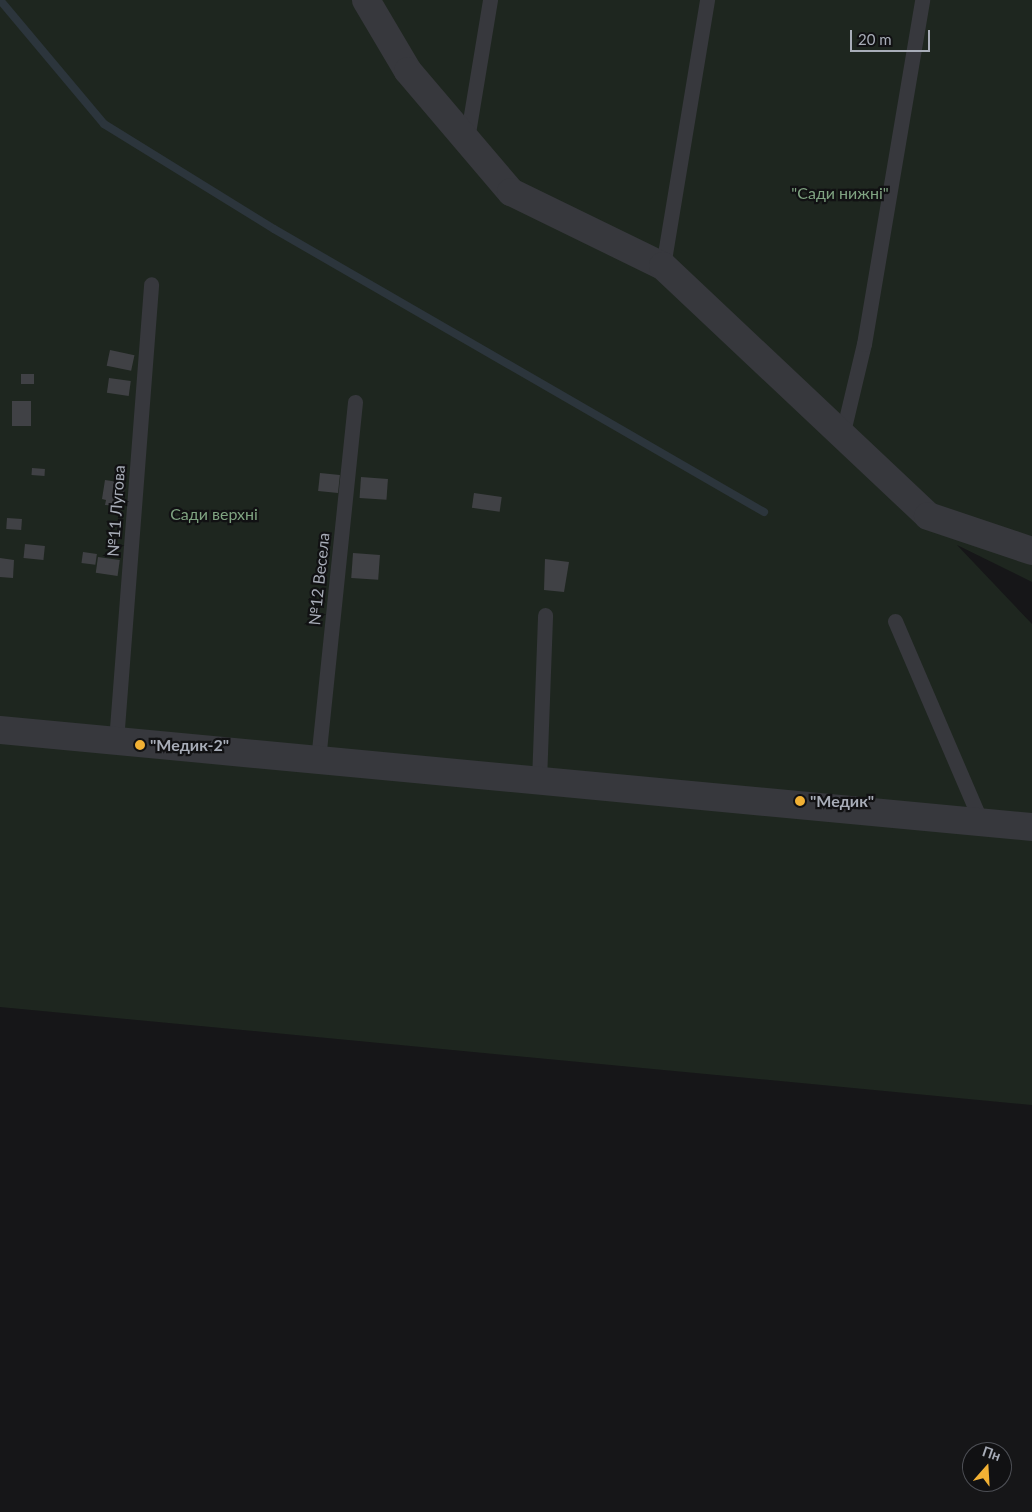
<!DOCTYPE html>
<html>
<head>
<meta charset="utf-8">
<style>
  body { margin:0 }
  #map { position:relative; width:1032px; height:1512px; overflow:hidden; background:#161618; font-family:Lato,sans-serif }
  div>[style] { position:absolute }
  [style*='--x'] { left:calc(var(--x)*1px); top:calc(var(--y)*1px); width:calc(var(--w)*1px); rotate:calc(var(--a)*1deg) }
  .green>* { inset:0; background:#1e261f }
  .stream>* { height:8px; margin:-4px; padding:0 4px; transform-origin:4px; border-radius:4px; background:#2c353c }
  .building>* { inset:0; background:#404145; transform-origin:0 0 }
  .lane>* { height:15px; margin:-7.5px; padding:0 7.5px; transform-origin:7.5px; border-radius:7.5px; background:#37383d }
  .street>* { height:28px; margin:-14px; padding:0 14px; transform-origin:14px; border-radius:14px; background:#37383d }
  .dots>* { width:14px; height:14px; translate:-50% -50%; box-sizing:border-box; border:2px solid #111113; border-radius:50% }
  span { translate:-50% -50%; white-space:nowrap; text-align:center; line-height:1.15; -webkit-text-stroke:4.5px #111113; paint-order:stroke }
  .park-label { font-size:16px; color:#7fa381 }
  .street-label { font-size:16px; color:#a8adb8 }
  .poi-label { font-size:16px; color:#a8adb8; font-weight:700 }
  .left { translate:0 -50%; text-align:left }
  .north { position:absolute; left:962px; top:1442px; width:50px; height:50px; box-sizing:border-box; background:#111113; border:1px solid #4d4f55; border-radius:50%; rotate:19deg; font-size:14px; font-weight:700; line-height:20px; text-align:center; color:#a8adb8 }
  .north::after { content:''; display:block; margin:auto; width:18px; height:22px; background:#f2b134; clip-path:polygon(50% 0,100% 100%,50% 72%,0 100%) }
  .scale { position:absolute; left:850px; top:30px; width:80px; height:22px; box-sizing:border-box; border:2px solid #a8adb8; border-top:0; padding-left:6px; font-size:15px; line-height:18px; white-space:nowrap; color:#a8adb8; -webkit-text-stroke:4px #111113; paint-order:stroke }
</style>
</head>
<body>
<div id="map">
  <div class="green">
    <div style="clip-path:polygon(0 0,1032px 0,1032px 582px,957px 545px,1032px 624px,1032px 1105px,0 1007px)"></div>
  </div>
  <div class="stream">
    <div style="--x:0;--y:0;--w:162;--a:50"></div>
    <div style="--x:104;--y:124;--w:200;--a:31.7"></div>
    <div style="--x:274;--y:229;--w:566;--a:30.01"></div>
  </div>
  <div class="building">
    <div style="left:110px;top:350px;width:25px;height:16px;rotate:12deg"></div>
    <div style="left:21px;top:374px;width:13px;height:10px"></div>
    <div style="left:109px;top:378px;width:22px;height:15px;rotate:8deg"></div>
    <div style="left:12px;top:401px;width:19px;height:25px"></div>
    <div style="left:32px;top:468px;width:13px;height:7px;rotate:4deg"></div>
    <div style="left:320px;top:473px;width:20px;height:18px;rotate:6deg"></div>
    <div style="left:361px;top:477px;width:27px;height:21px;rotate:4deg"></div>
    <div style="clip-path:polygon(105px 480px,125px 483px,123px 502px,119px 501px,119px 506px,105px 505px,106px 500px,102px 499px)"></div>
    <div style="left:474px;top:493px;width:28px;height:15px;rotate:8deg"></div>
    <div style="left:7px;top:518px;width:15px;height:11px;rotate:4deg"></div>
    <div style="left:25px;top:544px;width:20px;height:14px;rotate:6deg"></div>
    <div style="left:83px;top:552px;width:14px;height:11px;rotate:8deg"></div>
    <div style="left:353px;top:553px;width:27px;height:25px;rotate:4deg"></div>
    <div style="left:98px;top:557px;width:22px;height:16px;rotate:8deg"></div>
    <div style="clip-path:polygon(0 558px,14px 560px,13px 578px,0 577px)"></div>
    <div style="clip-path:polygon(545px 559px,569px 562px,564px 592px,544px 590px)"></div>
  </div>
  <div class="lane">
    <div style="--x:467;--y:139;--w:141;--a:-80.6"></div>
    <div style="--x:663;--y:266;--w:270;--a:-80.6"></div>
    <div style="--x:842;--y:436;--w:95;--a:-76.6"></div>
    <div style="--x:864;--y:344;--w:349;--a:-80.4"></div>
    <div style="--x:895;--y:621;--w:219;--a:66.8"></div>
    <div style="--x:116;--y:741;--w:458;--a:-85.6"></div>
    <div style="--x:318;--y:760;--w:360;--a:-84.1"></div>
    <div style="--x:539;--y:781;--w:166;--a:-87.9"></div>
  </div>
  <div class="street">
    <div style="--x:366;--y:0;--w:82;--a:59.4"></div>
    <div style="--x:408;--y:71;--w:159;--a:49.6"></div>
    <div style="--x:511;--y:192;--w:169;--a:26"></div>
    <div style="--x:663;--y:266;--w:364;--a:43.3"></div>
    <div style="--x:928;--y:516;--w:110;--a:18.6"></div>
    <div style="--x:0;--y:730;--w:1037;--a:5.37"></div>
  </div>
  <div class="dots">
    <div style="left:140px;top:745px;background:#f2b134"></div>
    <div style="left:800px;top:801px;background:#f2b134"></div>
  </div>
  <div class="park-label">
    <span style="left:840px;top:193px">"Сади нижні"</span>
    <span style="left:214px;top:514px">Сади верхні</span>
  </div>
  <div class="street-label">
    <span style="left:116px;top:511px;rotate:-86deg">№11 Лугова</span>
    <span style="left:319px;top:579px;rotate:-84deg">№12 Весела</span>
  </div>
  <div class="poi-label">
    <span class="left" style="left:150px;top:745px">"Медик-2"</span>
    <span class="left" style="left:810px;top:801px">"Медик"</span>
  </div>
  <div class="north">Пн</div>
  <div class="scale">20 m</div>
</div>
</body>
</html>
